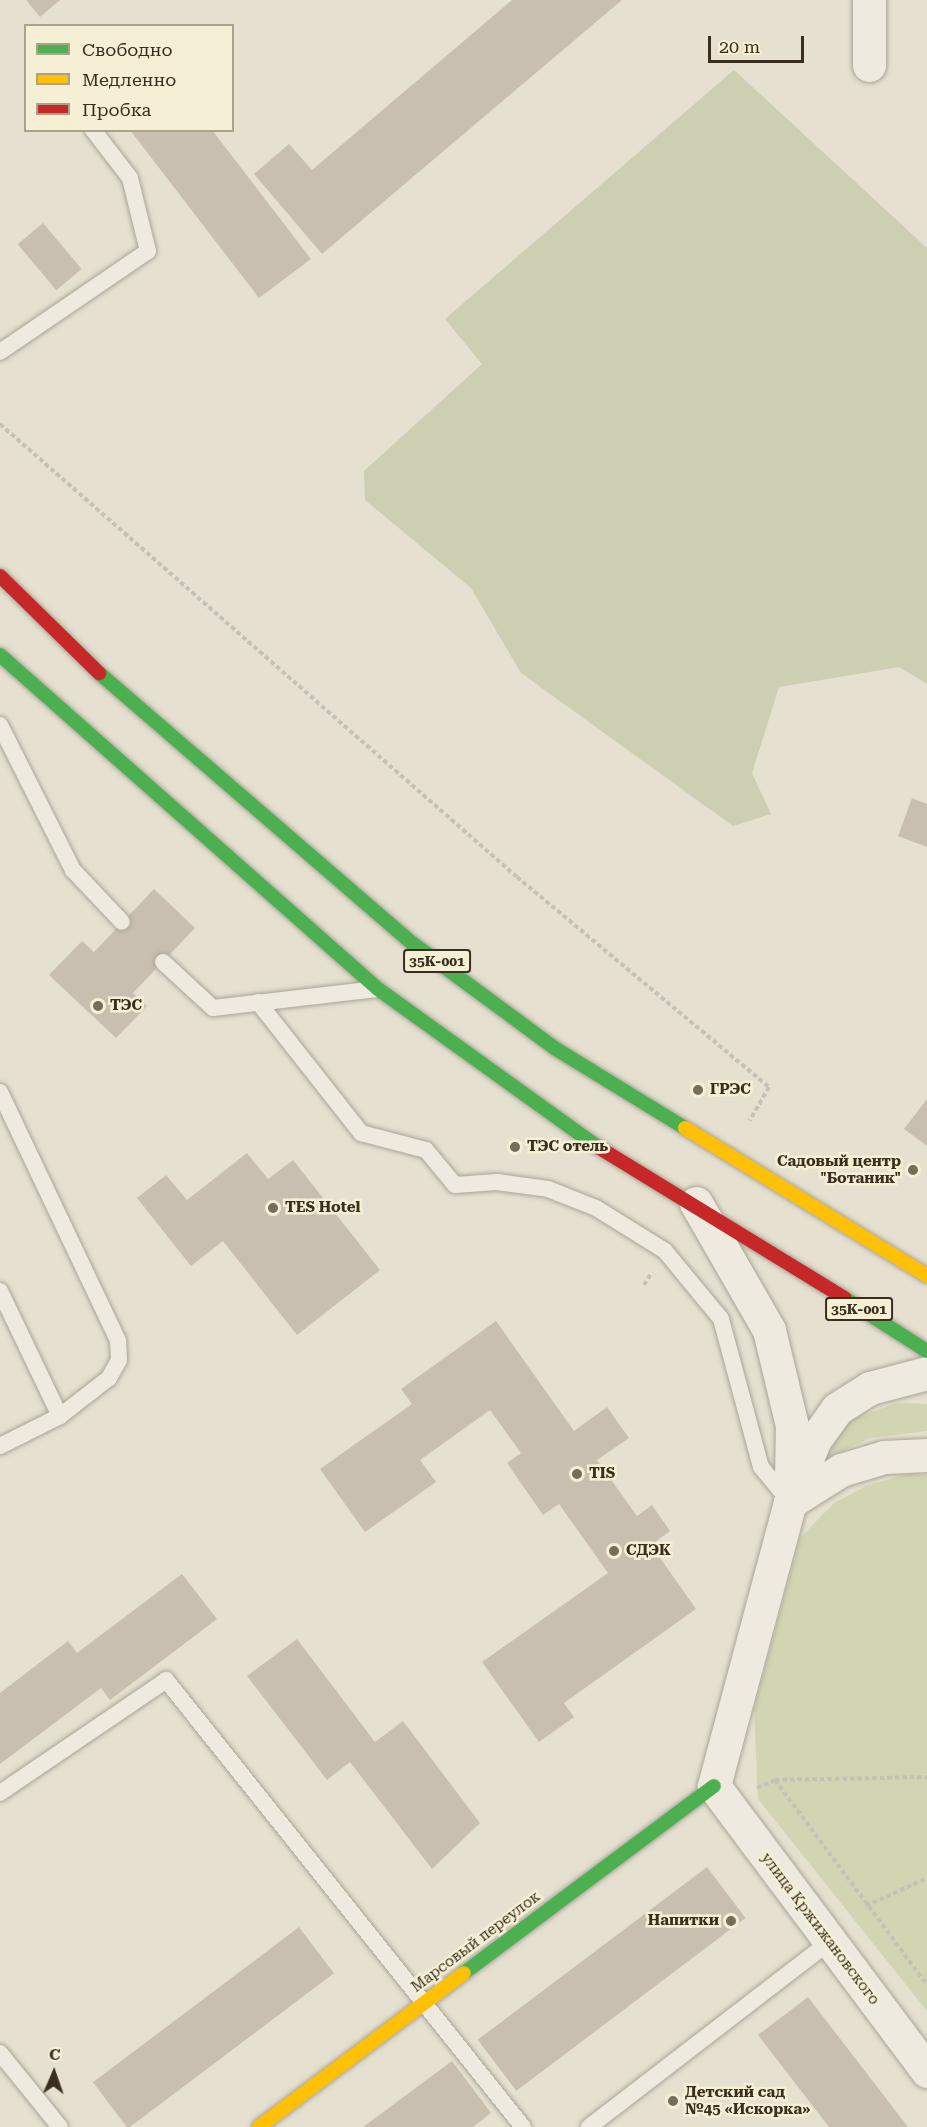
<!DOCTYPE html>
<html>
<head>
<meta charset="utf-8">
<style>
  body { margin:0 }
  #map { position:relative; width:927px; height:2127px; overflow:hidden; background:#e5e0cf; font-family:"Roboto Serif",serif }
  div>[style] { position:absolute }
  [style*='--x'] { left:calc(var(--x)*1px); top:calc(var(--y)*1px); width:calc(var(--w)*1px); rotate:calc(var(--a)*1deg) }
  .green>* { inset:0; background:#d1d5b2 }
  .cemetery>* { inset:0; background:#cccfb1 }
  .building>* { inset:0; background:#c9bfb0; transform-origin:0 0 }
  .path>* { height:4px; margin-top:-2px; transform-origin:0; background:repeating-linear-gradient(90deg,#c6c1b7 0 4.5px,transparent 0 7.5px) }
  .roads { filter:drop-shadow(0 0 2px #aaa598) drop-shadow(0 0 2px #aaa598) }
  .lane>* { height:16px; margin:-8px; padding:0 8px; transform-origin:8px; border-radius:8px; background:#eeeae0 }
  .street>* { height:33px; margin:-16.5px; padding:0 16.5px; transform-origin:16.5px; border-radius:16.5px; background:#eeeae0 }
  .fast>* { height:14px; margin:-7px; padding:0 7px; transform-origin:7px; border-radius:7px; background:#4caf50 }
  .slow>* { height:14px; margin:-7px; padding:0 7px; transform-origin:7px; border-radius:7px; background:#ffc107 }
  .jam>* { height:14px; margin:-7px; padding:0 7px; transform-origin:7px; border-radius:7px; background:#c62828 }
  .dots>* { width:16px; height:16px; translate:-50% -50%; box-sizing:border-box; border:3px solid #f5efd6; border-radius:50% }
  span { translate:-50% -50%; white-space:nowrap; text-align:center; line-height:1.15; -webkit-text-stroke:5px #f5efd6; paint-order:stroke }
  .shield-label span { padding:2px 4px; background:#f5efd6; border:2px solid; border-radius:4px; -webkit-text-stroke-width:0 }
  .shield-label { font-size:14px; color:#3a2f1f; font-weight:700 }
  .poi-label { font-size:15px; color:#3a2f1f; font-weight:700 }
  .left { translate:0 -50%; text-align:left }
  .right { translate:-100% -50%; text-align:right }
  .street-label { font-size:15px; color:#3a2f1f }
  .legend { position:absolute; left:24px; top:24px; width:210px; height:108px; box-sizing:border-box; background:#f5efd6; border:2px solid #aaa28d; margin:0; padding:8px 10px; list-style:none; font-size:18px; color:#3a2f1f }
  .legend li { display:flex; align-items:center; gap:12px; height:30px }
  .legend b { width:30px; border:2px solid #aaa28d }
  .north { position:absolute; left:24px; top:2043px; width:60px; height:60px; -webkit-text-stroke:4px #f5efd6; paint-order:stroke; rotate:2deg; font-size:16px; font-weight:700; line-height:24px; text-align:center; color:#3a2f1f }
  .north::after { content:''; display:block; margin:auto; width:21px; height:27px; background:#3a2f1f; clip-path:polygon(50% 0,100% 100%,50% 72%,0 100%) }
  .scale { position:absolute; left:708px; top:36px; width:96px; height:27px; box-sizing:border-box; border:3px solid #3a2f1f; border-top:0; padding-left:8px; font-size:18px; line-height:21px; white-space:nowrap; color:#3a2f1f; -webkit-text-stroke:4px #f5efd6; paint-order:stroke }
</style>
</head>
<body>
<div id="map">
  <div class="green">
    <div style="clip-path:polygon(897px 1403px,927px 1404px,927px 1431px,870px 1438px,832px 1456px,822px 1456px,847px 1421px)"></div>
    <div style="clip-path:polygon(908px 1474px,927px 1475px,927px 2011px,758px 1799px,754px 1709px,800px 1538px,834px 1503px,868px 1485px)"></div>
  </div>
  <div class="cemetery">
    <div style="clip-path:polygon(734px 70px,927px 248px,927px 684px,899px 667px,779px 687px,752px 773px,771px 814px,733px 826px,521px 673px,471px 588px,365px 500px,364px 471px,482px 364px,445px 319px)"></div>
  </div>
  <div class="building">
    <div style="clip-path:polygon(26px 0,60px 0,40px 17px)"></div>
    <div style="clip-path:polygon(512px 0,622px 0,322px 254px,254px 174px,289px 144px,312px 170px)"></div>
    <div style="clip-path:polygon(130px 130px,212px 130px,311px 259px,259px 298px)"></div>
    <div style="left:43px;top:223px;width:60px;height:33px;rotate:50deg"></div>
    <div style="clip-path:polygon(912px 798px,927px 804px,927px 847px,898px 836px)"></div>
    <div style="clip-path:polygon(154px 889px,195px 928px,133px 993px,147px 1006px,116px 1038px,49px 975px,82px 941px,94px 952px)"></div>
    <div style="clip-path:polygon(927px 1099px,927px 1146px,904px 1129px)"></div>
    <div style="clip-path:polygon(247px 1153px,268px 1179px,293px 1160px,380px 1270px,297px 1335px,223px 1241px,191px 1266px,137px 1198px,166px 1175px,187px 1200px)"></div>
    <div style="clip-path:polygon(496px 1321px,574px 1431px,607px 1407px,629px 1438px,597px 1460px,637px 1516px,652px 1505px,670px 1531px,651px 1545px,696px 1609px,564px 1703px,574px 1717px,539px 1742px,482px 1662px,608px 1573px,559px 1504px,543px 1515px,507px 1463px,521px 1453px,490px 1410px,420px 1460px,436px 1482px,365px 1532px,320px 1469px,412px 1404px,401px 1389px)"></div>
    <div style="clip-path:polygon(182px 1574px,217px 1619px,110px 1700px,101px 1688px,0 1764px,0 1693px,68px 1641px,77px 1653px)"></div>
    <div style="clip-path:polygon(297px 1639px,375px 1742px,403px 1721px,480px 1823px,432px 1869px,350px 1762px,327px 1780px,247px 1676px)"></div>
    <div style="left:707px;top:1867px;width:64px;height:287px;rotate:53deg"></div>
    <div style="left:299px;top:1927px;width:58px;height:258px;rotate:53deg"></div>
    <div style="clip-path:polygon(808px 1997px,908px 2127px,829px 2127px,758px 2035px)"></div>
    <div style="clip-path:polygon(452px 2061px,491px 2113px,473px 2127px,363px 2127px)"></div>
  </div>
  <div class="path">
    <div style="--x:0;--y:424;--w:687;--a:41.23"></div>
    <div style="--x:517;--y:877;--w:328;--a:39.8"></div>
    <div style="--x:769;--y:1087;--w:39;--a:120"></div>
    <div style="--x:644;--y:1285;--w:15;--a:-58"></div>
    <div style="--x:775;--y:1780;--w:255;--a:53.4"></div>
    <div style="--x:757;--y:1788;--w:20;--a:-24"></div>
    <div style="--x:775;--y:1780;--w:152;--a:-1.1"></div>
    <div style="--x:866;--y:1906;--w:67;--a:-24.7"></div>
  </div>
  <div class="roads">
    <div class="lane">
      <div style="--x:0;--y:352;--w:179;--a:-34.3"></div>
      <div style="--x:148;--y:251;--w:75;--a:-103.9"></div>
      <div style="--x:130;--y:178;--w:61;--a:-127.6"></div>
      <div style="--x:0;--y:725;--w:162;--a:63.3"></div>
      <div style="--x:73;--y:870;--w:71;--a:46.7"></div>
      <div style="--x:163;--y:962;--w:68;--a:42.6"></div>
      <div style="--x:213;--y:1008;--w:165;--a:-6.6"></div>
      <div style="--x:258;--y:1002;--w:167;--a:51.8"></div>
      <div style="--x:361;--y:1133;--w:67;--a:14.7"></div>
      <div style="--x:426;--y:1150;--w:45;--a:50.4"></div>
      <div style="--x:455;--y:1185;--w:42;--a:-4.1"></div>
      <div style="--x:497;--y:1182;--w:51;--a:7.8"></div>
      <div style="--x:548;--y:1189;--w:52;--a:21.6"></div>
      <div style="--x:596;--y:1208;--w:81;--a:31.9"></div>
      <div style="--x:665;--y:1251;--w:88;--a:50.5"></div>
      <div style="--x:721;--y:1319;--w:153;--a:74.9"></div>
      <div style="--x:761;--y:1467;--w:44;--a:50.5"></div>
      <div style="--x:0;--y:1092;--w:275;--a:64.6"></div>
      <div style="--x:118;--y:1340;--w:20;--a:87"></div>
      <div style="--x:119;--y:1360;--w:21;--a:119"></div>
      <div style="--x:109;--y:1378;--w:62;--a:142.2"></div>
      <div style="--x:60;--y:1416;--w:67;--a:153.4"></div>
      <div style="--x:0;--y:1291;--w:139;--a:64.4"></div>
      <div style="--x:0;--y:1793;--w:201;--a:-34.2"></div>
      <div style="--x:166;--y:1680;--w:572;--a:51.39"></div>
      <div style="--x:0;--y:2053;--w:95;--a:51"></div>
      <div style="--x:589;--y:2127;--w:302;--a:-37.6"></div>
    </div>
    <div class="street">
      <div style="--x:869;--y:0;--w:65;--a:90"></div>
      <div style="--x:696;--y:1203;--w:146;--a:60.1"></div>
      <div style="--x:769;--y:1330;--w:99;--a:76.5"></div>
      <div style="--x:792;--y:1426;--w:53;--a:91.1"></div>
      <div style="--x:927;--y:1373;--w:59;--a:165.3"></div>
      <div style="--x:870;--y:1388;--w:39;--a:148"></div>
      <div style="--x:837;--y:1409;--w:37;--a:126"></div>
      <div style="--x:815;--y:1439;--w:68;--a:111.6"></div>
      <div style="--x:790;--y:1502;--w:294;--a:105"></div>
      <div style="--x:714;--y:1786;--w:356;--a:53.2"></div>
      <div style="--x:790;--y:1502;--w:60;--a:-32.1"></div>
      <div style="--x:841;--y:1470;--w:45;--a:-16.8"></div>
      <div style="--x:884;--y:1457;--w:43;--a:-2.7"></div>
    </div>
    <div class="fast">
      <div style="--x:0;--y:655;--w:504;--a:41.46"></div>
      <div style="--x:378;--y:989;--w:271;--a:35.7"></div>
      <div style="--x:99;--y:673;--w:413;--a:40.8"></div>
      <div style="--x:412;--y:943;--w:179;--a:36.4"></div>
      <div style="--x:556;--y:1049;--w:151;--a:31.5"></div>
      <div style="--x:844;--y:1298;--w:98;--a:32.6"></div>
      <div style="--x:464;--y:1973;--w:312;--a:-36.8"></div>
    </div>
    <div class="slow">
      <div style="--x:685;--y:1128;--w:284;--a:31.4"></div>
      <div style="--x:259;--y:2127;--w:256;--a:-36.9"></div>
    </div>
    <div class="jam">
      <div style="--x:0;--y:576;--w:139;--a:44.4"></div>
      <div style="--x:598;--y:1147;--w:289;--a:31.5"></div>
    </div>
  </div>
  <div class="dots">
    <div style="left:98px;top:1006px;background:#766d5d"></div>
    <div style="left:698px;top:1090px;background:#766d5d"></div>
    <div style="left:515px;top:1147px;background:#766d5d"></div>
    <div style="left:913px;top:1170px;background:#766d5d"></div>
    <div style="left:273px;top:1208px;background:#766d5d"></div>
    <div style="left:577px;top:1474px;background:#766d5d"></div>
    <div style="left:614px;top:1551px;background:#766d5d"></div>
    <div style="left:731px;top:1921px;background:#766d5d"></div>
    <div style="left:673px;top:2101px;background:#766d5d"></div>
  </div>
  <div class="shield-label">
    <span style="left:437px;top:961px">35К-001</span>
    <span style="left:859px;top:1309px">35К-001</span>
  </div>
  <div class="poi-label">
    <span class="left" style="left:110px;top:1006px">ТЭС</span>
    <span class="left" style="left:710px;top:1090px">ГРЭС</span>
    <span class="left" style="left:527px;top:1147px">ТЭС отель</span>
    <span class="right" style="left:901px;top:1170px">Садовый центр<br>"Ботаник"</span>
    <span class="left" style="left:285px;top:1208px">TES Hotel</span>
    <span class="left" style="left:589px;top:1474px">TIS</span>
    <span class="left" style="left:626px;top:1551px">СДЭК</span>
    <span class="right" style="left:719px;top:1921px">Напитки</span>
    <span class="left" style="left:685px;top:2101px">Детский сад<br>№45 «Искорка»</span>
  </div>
  <div class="street-label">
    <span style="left:820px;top:1929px;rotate:53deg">улица Кржижановского</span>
    <span style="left:476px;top:1942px;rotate:-37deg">Марсовый переулок</span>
  </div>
  <ul class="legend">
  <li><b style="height:8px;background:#4caf50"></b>Свободно</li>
  <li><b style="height:8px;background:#ffc107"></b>Медленно</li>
  <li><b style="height:8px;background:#c62828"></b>Пробка</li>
  </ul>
  <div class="north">С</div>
  <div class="scale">20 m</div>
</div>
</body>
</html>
